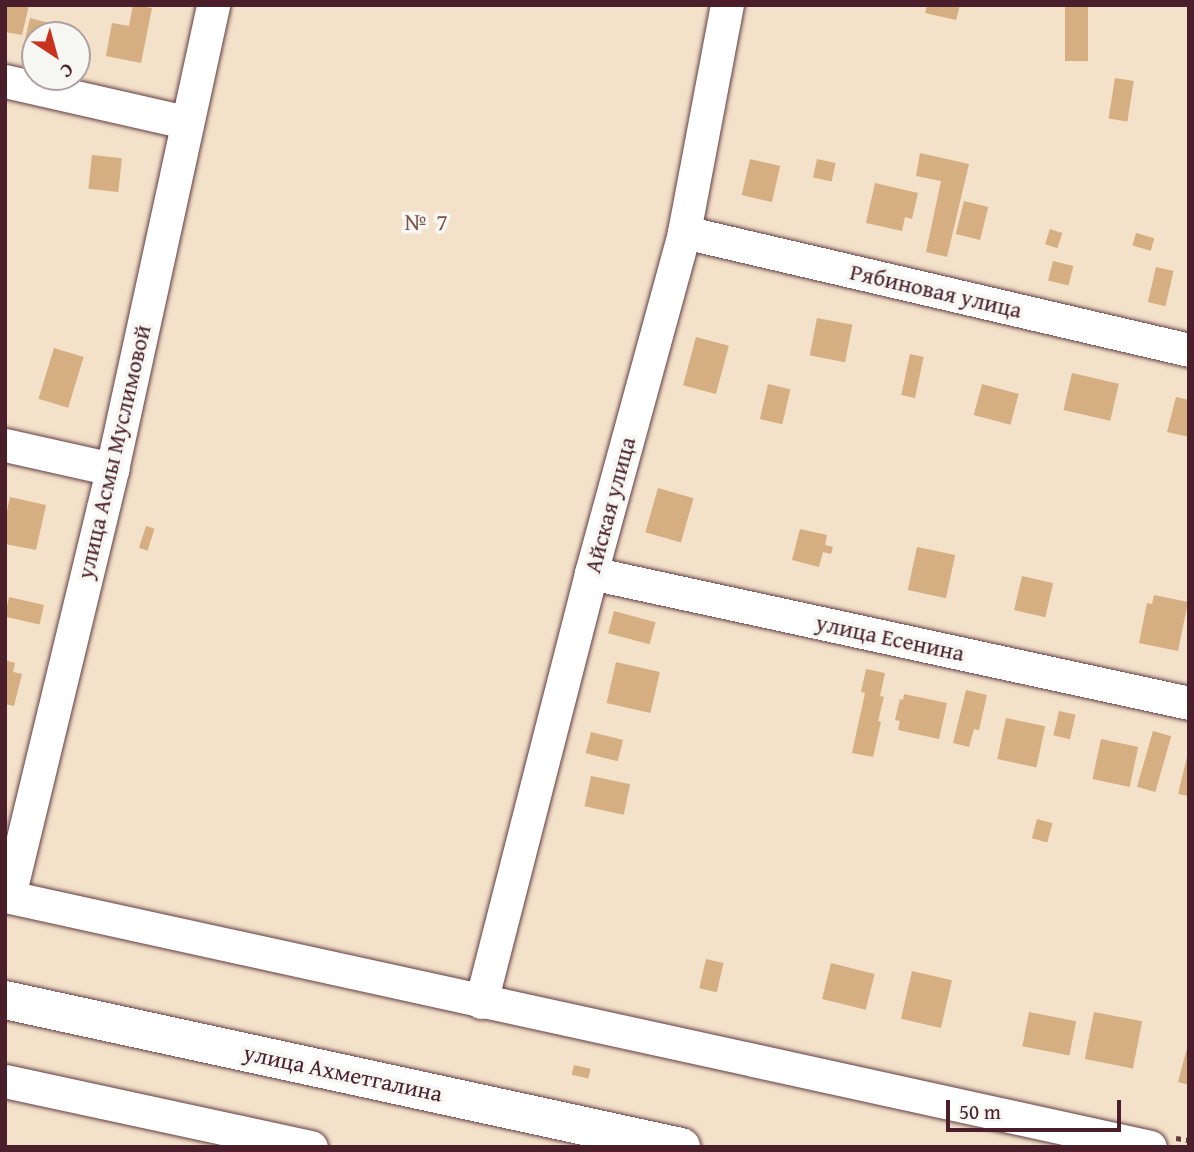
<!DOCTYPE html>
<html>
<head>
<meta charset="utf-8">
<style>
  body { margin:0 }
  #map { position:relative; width:1194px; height:1152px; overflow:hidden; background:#f3e1c9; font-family:"Gentium Book Plus",serif }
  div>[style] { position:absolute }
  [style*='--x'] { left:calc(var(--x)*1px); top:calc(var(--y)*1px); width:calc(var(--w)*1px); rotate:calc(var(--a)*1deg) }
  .building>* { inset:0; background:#d5af82; transform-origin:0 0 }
  .path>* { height:4.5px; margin-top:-2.25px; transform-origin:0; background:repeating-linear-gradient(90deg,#633c43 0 5px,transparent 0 10px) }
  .roads { filter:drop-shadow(0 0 2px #633c43) drop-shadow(0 0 2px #633c43) }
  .minor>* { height:33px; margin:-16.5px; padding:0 16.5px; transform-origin:16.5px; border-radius:16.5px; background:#fff }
  .major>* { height:38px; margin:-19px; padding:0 19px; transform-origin:19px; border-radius:19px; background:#fff }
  span { translate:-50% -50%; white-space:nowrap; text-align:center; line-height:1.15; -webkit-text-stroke:7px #f6f6f2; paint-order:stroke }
  .street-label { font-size:23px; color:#4a1f2b }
  .neighbourhood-label { font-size:24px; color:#7b5149; letter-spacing:2px }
  .frame { position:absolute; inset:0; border:7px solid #4a1f2b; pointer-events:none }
  .north { position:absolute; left:21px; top:21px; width:70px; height:70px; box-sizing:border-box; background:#f6f6f2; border:2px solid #b1a0a2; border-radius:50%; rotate:144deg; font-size:19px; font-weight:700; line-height:28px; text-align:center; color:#4a1f2b }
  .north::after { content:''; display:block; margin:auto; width:24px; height:32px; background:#c8321e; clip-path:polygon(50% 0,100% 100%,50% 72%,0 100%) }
  .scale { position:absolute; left:946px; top:1100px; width:175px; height:32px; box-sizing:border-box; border:4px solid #4a1f2b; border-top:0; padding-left:9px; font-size:21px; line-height:24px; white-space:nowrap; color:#4a1f2b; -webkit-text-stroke:5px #f6f6f2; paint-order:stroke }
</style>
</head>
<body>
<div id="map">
  <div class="building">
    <div style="clip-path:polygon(5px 5px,29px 5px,22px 35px,5px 32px)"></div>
    <div style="clip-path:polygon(133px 5px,152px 8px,141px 63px,106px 56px,112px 23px,129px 26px)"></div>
    <div style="clip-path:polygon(927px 5px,960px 5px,956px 20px,925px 13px)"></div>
    <div style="left:1065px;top:5px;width:23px;height:56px"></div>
    <div style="clip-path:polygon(30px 18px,49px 23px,47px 35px,35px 35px,35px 55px,22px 52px)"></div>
    <div style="left:1115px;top:78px;width:19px;height:41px;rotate:9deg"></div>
    <div style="clip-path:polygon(920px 153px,969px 164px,947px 257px,926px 252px,941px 181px,916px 176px)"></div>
    <div style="left:92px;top:155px;width:30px;height:34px;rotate:6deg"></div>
    <div style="left:750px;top:159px;width:31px;height:37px;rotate:13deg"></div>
    <div style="left:817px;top:159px;width:19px;height:19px;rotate:12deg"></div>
    <div style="clip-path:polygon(875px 183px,918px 193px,912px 219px,905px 217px,902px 231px,866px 223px)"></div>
    <div style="left:964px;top:201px;width:25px;height:34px;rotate:14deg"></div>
    <div style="left:1050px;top:229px;width:13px;height:16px;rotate:18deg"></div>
    <div style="left:1136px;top:233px;width:19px;height:13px;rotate:16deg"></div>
    <div style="left:1053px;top:261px;width:21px;height:20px;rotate:14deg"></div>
    <div style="left:1156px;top:267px;width:18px;height:36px;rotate:13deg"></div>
    <div style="left:817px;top:318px;width:36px;height:38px;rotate:11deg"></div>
    <div style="left:696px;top:337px;width:34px;height:50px;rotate:15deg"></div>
    <div style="left:54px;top:348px;width:31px;height:53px;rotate:17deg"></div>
    <div style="left:910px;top:354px;width:14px;height:42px;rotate:12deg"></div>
    <div style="left:1072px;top:373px;width:48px;height:38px;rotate:13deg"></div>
    <div style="left:768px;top:384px;width:23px;height:36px;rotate:13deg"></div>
    <div style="left:982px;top:384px;width:38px;height:32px;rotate:15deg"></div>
    <div style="clip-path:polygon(1176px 397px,1189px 400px,1189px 437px,1167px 432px)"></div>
    <div style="left:658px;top:488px;width:37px;height:46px;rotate:16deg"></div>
    <div style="clip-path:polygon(10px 497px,46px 505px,36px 550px,5px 544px,5px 520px)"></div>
    <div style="left:146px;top:526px;width:9px;height:23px;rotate:18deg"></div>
    <div style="clip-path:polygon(800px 529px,827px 535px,825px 545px,833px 547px,831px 554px,823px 552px,819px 567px,792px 560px)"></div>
    <div style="left:917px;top:547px;width:39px;height:44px;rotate:12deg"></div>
    <div style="left:1022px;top:576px;width:32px;height:35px;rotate:13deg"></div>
    <div style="clip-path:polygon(1154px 595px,1188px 602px,1178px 651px,1139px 643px,1147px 603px,1152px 604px)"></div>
    <div style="left:9px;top:597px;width:36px;height:20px;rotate:13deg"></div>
    <div style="left:614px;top:611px;width:43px;height:23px;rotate:15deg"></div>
    <div style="clip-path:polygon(5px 660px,15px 663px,13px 672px,22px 674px,14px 706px,5px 704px)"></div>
    <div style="left:616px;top:662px;width:45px;height:42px;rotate:13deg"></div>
    <div style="clip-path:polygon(866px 669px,885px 673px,880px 696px,884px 697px,878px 721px,881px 722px,873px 757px,852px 753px,865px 693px,861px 692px)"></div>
    <div style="clip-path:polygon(966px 690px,987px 695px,979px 730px,974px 729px,969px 747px,953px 743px)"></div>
    <div style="clip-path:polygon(904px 694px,947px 703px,939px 739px,898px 730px,900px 721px,895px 720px,900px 699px,903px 700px)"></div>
    <div style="left:1059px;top:711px;width:17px;height:25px;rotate:13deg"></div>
    <div style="left:1006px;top:718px;width:40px;height:42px;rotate:12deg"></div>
    <div style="left:1153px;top:731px;width:19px;height:58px;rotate:16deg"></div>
    <div style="left:591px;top:732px;width:33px;height:22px;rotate:14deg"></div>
    <div style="left:1101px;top:739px;width:38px;height:41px;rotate:12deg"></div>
    <div style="clip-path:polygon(1188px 753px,1189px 753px,1189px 796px,1178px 794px)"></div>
    <div style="left:591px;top:776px;width:40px;height:31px;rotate:12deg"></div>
    <div style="left:1037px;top:819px;width:16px;height:20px;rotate:15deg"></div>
    <div style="left:706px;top:959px;width:18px;height:30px;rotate:13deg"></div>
    <div style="left:831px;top:963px;width:45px;height:37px;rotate:14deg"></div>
    <div style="left:912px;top:971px;width:41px;height:49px;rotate:13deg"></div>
    <div style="left:1029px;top:1012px;width:48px;height:35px;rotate:11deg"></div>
    <div style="left:1094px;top:1012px;width:49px;height:48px;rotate:11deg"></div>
    <div style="clip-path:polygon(1187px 1048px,1189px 1049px,1189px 1085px,1178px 1082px)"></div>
    <div style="left:574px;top:1065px;width:17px;height:10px;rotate:13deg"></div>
  </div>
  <div class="path">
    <div style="--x:1176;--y:1138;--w:13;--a:9"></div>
  </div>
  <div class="roads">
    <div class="minor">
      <div style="--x:5;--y:81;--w:186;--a:12.8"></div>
      <div style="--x:684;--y:232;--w:519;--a:13.15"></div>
      <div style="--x:5;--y:445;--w:110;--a:12.6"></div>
      <div style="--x:591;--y:573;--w:612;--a:12.26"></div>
      <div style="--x:5;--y:896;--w:1172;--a:12.36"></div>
      <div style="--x:9;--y:896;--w:439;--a:-76.4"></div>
      <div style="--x:112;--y:469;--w:475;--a:-77.7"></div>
      <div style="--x:481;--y:1002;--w:443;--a:-75.6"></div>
      <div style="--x:591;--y:573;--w:353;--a:-74.7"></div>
      <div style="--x:684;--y:232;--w:231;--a:-79.3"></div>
      <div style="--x:5;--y:1081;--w:313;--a:12.2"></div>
    </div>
    <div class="major">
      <div style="--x:5;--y:1000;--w:692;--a:12.27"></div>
    </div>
  </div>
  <div class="street-label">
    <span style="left:936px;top:291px;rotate:13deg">Рябиновая улица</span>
    <span style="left:114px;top:452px;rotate:-77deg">улица Асмы Муслимовой</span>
    <span style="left:610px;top:505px;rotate:-75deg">Айская улица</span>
    <span style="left:890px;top:638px;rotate:12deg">улица Есенина</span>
    <span style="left:343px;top:1073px;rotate:12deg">улица Ахметгалина</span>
  </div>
  <div class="neighbourhood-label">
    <span style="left:427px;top:222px">№ 7</span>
  </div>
  <div class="frame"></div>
  <div class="north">С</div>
  <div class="scale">50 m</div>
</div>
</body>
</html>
